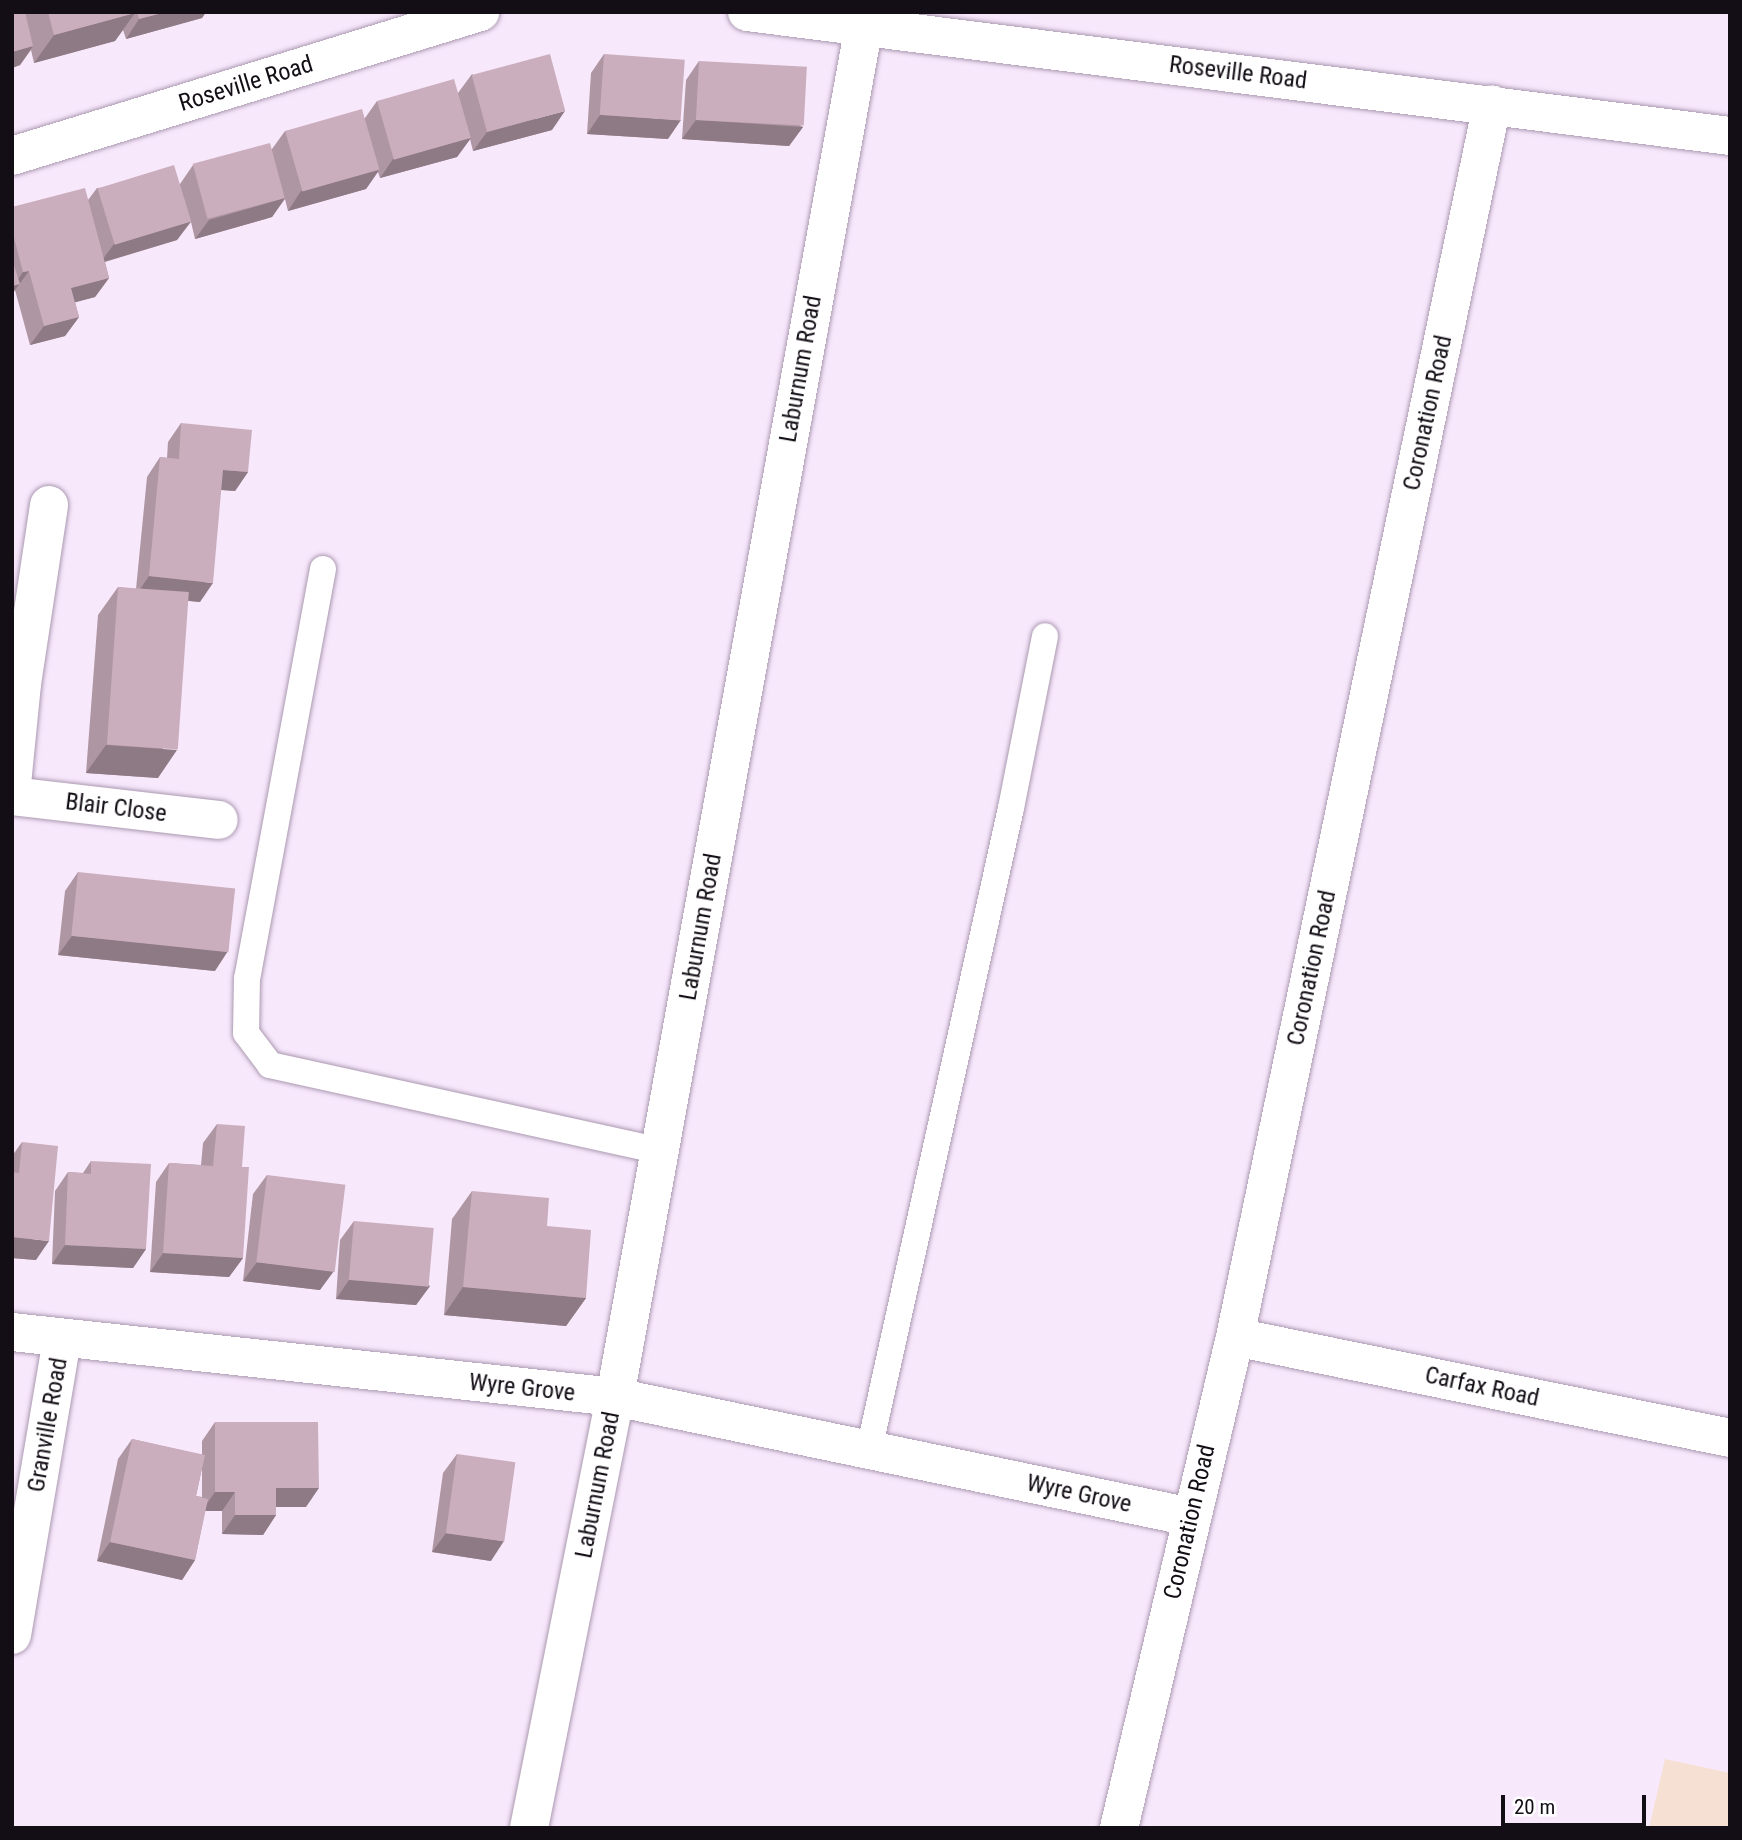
<!DOCTYPE html>
<html>
<head>
<meta charset="utf-8">
<style>
  body { margin:0 }
  #map { position:relative; width:1742px; height:1840px; overflow:hidden; background:#f8e8fc; font-family:"Roboto Condensed",sans-serif }
  div>[style] { position:absolute }
  [style*='--x'] { left:calc(var(--x)*1px); top:calc(var(--y)*1px); width:calc(var(--w)*1px); rotate:calc(var(--a)*1deg) }
  .education>* { inset:0; background:#f6e0d3 }
  .roads { filter:drop-shadow(0 0 2px #ab99b1) drop-shadow(0 0 2px #ab99b1) }
  .lane>* { height:26px; margin:-13px; padding:0 13px; transform-origin:13px; border-radius:13px; background:#fff }
  .street>* { height:38px; margin:-19px; padding:0 19px; transform-origin:19px; border-radius:19px; background:#fff }
  .wall>* { inset:0; background:#af96a3 }
  .shaded-wall>* { inset:0; background:#8e7a84 }
  .building>* { inset:0; background:#cbaebd; transform-origin:0 0 }
  span { translate:-50% -50%; white-space:nowrap; text-align:center; line-height:1.15; -webkit-text-stroke:6px #fff; paint-order:stroke }
  .street-label { font-size:24px; color:#130d15 }
  .frame { position:absolute; inset:0; border:14px solid #130d15; pointer-events:none }
  .scale { position:absolute; left:1501px; top:1795px; width:145px; height:32px; box-sizing:border-box; border:4px solid #130d15; border-top:0; padding-left:9px; font-size:21px; line-height:24px; white-space:nowrap; color:#130d15; -webkit-text-stroke:5px #fff; paint-order:stroke }
</style>
</head>
<body>
<div id="map">
  <div class="education">
    <div style="clip-path:polygon(1665px 1759px,1730px 1773px,1730px 1828px,1649px 1828px)"></div>
  </div>
  <div class="roads">
    <div class="lane">
      <div style="--x:323;--y:569;--w:416;--a:100.5"></div>
      <div style="--x:247;--y:978;--w:55;--a:91"></div>
      <div style="--x:246;--y:1033;--w:40;--a:53"></div>
      <div style="--x:270;--y:1065;--w:399;--a:12.4"></div>
      <div style="--x:869;--y:1450;--w:658;--a:-77.53"></div>
      <div style="--x:1011;--y:808;--w:175;--a:-78.8"></div>
    </div>
    <div class="street">
      <div style="--x:747;--y:12;--w:991;--a:7.19"></div>
      <div style="--x:12;--y:156;--w:490;--a:-17.1"></div>
      <div style="--x:12;--y:784;--w:100;--a:-84.3"></div>
      <div style="--x:22;--y:684;--w:181;--a:-81.4"></div>
      <div style="--x:12;--y:796;--w:208;--a:6.6"></div>
      <div style="--x:12;--y:1332;--w:606;--a:6.15"></div>
      <div style="--x:615;--y:1397;--w:588;--a:11.77"></div>
      <div style="--x:1235;--y:1337;--w:505;--a:11.53"></div>
      <div style="--x:12;--y:1635;--w:300;--a:-80.4"></div>
      <div style="--x:529;--y:1828;--w:439;--a:-78.7"></div>
      <div style="--x:615;--y:1397;--w:1394;--a:-79.71"></div>
      <div style="--x:1119;--y:1828;--w:505;--a:-76.71"></div>
      <div style="--x:1235;--y:1337;--w:1259;--a:-78.22"></div>
    </div>
  </div>
  <div class="wall">
    <div style="clip-path:polygon(12px 12px,206px 12px,202px 18px,126px 39px,123px 30px,115px 41px,34px 63px,31px 50px,20px 65px,12px 68px)"></div>
    <div style="clip-path:polygon(604px 54px,668px 139px,587px 134px,591px 73px)"></div>
    <div style="clip-path:polygon(699px 61px,803px 127px,789px 146px,682px 139px,686px 80px)"></div>
    <div style="clip-path:polygon(472px 74px,552px 130px,473px 151px,470px 139px,457px 157px,380px 178px,378px 172px,366px 189px,288px 211px,285px 199px,272px 217px,195px 239px,191px 222px,177px 240px,105px 262px,109px 278px,95px 297px,75px 302px,79px 317px,65px 336px,30px 345px,15px 290px,12px 294px,12px 207px,88px 200px,97px 188px,180px 184px,193px 165px,272px 149px,285px 131px,365px 118px,377px 101px,458px 93px)"></div>
    <div style="clip-path:polygon(181px 423px,248px 472px,235px 491px,221px 490px,200px 602px,188px 601px,158px 778px,86px 773px,98px 615px,118px 587px,136px 589px,147px 477px,160px 457px,167px 458px,168px 442px)"></div>
    <div style="clip-path:polygon(78px 872px,215px 971px,58px 955px,65px 891px)"></div>
    <div style="clip-path:polygon(217px 1124px,242px 1167px,243px 1258px,229px 1277px,150px 1272px,156px 1182px,169px 1163px,201px 1165px,203px 1143px)"></div>
    <div style="clip-path:polygon(22px 1142px,36px 1260px,12px 1258px,12px 1156px)"></div>
    <div style="clip-path:polygon(91px 1161px,146px 1249px,133px 1268px,52px 1264px,55px 1191px,68px 1172px,83px 1173px)"></div>
    <div style="clip-path:polygon(267px 1175px,320px 1290px,243px 1281px,253px 1194px)"></div>
    <div style="clip-path:polygon(472px 1191px,547px 1226px,586px 1298px,566px 1326px,444px 1315px,452px 1219px)"></div>
    <div style="clip-path:polygon(354px 1221px,430px 1286px,416px 1305px,336px 1299px,340px 1240px)"></div>
    <div style="clip-path:polygon(evenodd,215px 1422px,306px 1507px,276px 1507px,276px 1515px,263px 1535px,222px 1534px,222px 1511px,205px 1511px,195px 1560px,182px 1580px,97px 1561px,118px 1459px,132px 1439px,202px 1455px,202px 1441px,215px 1422px,202px 1468px,202px 1497px,196px 1496px,202px 1468px)"></div>
    <div style="clip-path:polygon(457px 1454px,491px 1561px,432px 1552px,443px 1473px)"></div>
  </div>
  <div class="shaded-wall">
    <div style="clip-path:polygon(166px 12px,206px 12px,202px 18px,126px 39px,139px 19px)"></div>
    <div style="clip-path:polygon(135px 13px,115px 41px,34px 63px,54px 35px)"></div>
    <div style="clip-path:polygon(33px 46px,20px 65px,12px 68px,12px 52px)"></div>
    <div style="clip-path:polygon(565px 111px,552px 130px,473px 151px,487px 132px)"></div>
    <div style="clip-path:polygon(600px 115px,681px 120px,668px 139px,587px 134px)"></div>
    <div style="clip-path:polygon(696px 120px,803px 127px,789px 146px,682px 139px)"></div>
    <div style="clip-path:polygon(471px 138px,457px 157px,380px 178px,393px 159px)"></div>
    <div style="clip-path:polygon(379px 170px,366px 189px,288px 211px,301px 191px)"></div>
    <div style="clip-path:polygon(285px 198px,272px 217px,195px 239px,209px 220px)"></div>
    <div style="clip-path:polygon(191px 221px,177px 240px,100px 263px,114px 244px)"></div>
    <div style="clip-path:polygon(29px 271px,15px 290px,12px 294px,12px 286px,14px 285px,23px 272px)"></div>
    <div style="clip-path:polygon(109px 278px,95px 297px,58px 307px,71px 288px)"></div>
    <div style="clip-path:polygon(79px 317px,65px 336px,30px 345px,44px 326px)"></div>
    <div style="clip-path:polygon(223px 470px,248px 472px,235px 491px,210px 489px)"></div>
    <div style="clip-path:polygon(149px 576px,213px 583px,200px 602px,136px 595px)"></div>
    <div style="clip-path:polygon(106px 745px,177px 750px,158px 778px,86px 773px)"></div>
    <div style="clip-path:polygon(72px 936px,228px 951px,215px 971px,58px 955px)"></div>
    <div style="clip-path:polygon(12px 1237px,49px 1241px,36px 1260px,12px 1258px)"></div>
    <div style="clip-path:polygon(65px 1245px,146px 1249px,133px 1268px,52px 1264px)"></div>
    <div style="clip-path:polygon(163px 1253px,243px 1258px,229px 1277px,150px 1272px)"></div>
    <div style="clip-path:polygon(257px 1262px,334px 1271px,320px 1290px,243px 1281px)"></div>
    <div style="clip-path:polygon(349px 1280px,430px 1286px,416px 1305px,336px 1299px)"></div>
    <div style="clip-path:polygon(463px 1287px,586px 1298px,566px 1326px,444px 1315px)"></div>
    <div style="clip-path:polygon(276px 1488px,319px 1488px,306px 1507px,262px 1507px)"></div>
    <div style="clip-path:polygon(215px 1492px,235px 1492px,222px 1511px,202px 1511px)"></div>
    <div style="clip-path:polygon(235px 1515px,276px 1515px,263px 1535px,222px 1534px)"></div>
    <div style="clip-path:polygon(446px 1533px,504px 1541px,491px 1561px,432px 1552px)"></div>
    <div style="clip-path:polygon(110px 1542px,195px 1560px,182px 1580px,97px 1561px)"></div>
  </div>
  <div class="building">
    <div style="clip-path:polygon(12px 12px,25px 12px,33px 46px,12px 52px)"></div>
    <div style="clip-path:polygon(48px 12px,135px 12px,135px 13px,54px 35px)"></div>
    <div style="clip-path:polygon(137px 12px,166px 12px,139px 19px)"></div>
    <div style="left:550px;top:54px;width:59px;height:81px;rotate:75deg"></div>
    <div style="left:604px;top:54px;width:81px;height:61px;rotate:4deg"></div>
    <div style="left:699px;top:61px;width:108px;height:59px;rotate:3deg"></div>
    <div style="left:454px;top:79px;width:61px;height:80px;rotate:74deg"></div>
    <div style="left:362px;top:109px;width:63px;height:80px;rotate:74deg"></div>
    <div style="left:270px;top:143px;width:57px;height:80px;rotate:75deg"></div>
    <div style="left:174px;top:165px;width:59px;height:80px;rotate:73deg"></div>
    <div style="clip-path:polygon(85px 188px,109px 278px,71px 288px,79px 317px,44px 326px,29px 271px,23px 272px,12px 230px,12px 207px)"></div>
    <div style="clip-path:polygon(12px 259px,20px 284px,12px 286px)"></div>
    <div style="clip-path:polygon(181px 423px,252px 430px,248px 472px,223px 470px,213px 583px,149px 576px,160px 457px,179px 459px)"></div>
    <div style="left:118px;top:587px;width:71px;height:158px;rotate:4deg"></div>
    <div style="left:78px;top:872px;width:158px;height:64px;rotate:6deg"></div>
    <div style="clip-path:polygon(217px 1124px,245px 1126px,242px 1167px,249px 1167px,243px 1258px,163px 1253px,169px 1163px,213px 1166px)"></div>
    <div style="clip-path:polygon(22px 1142px,58px 1146px,49px 1241px,12px 1237px,12px 1172px,19px 1173px)"></div>
    <div style="clip-path:polygon(91px 1161px,151px 1164px,146px 1249px,65px 1245px,68px 1172px,91px 1174px)"></div>
    <div style="left:267px;top:1175px;width:79px;height:88px;rotate:7deg"></div>
    <div style="clip-path:polygon(472px 1191px,549px 1198px,547px 1226px,591px 1230px,586px 1298px,463px 1287px)"></div>
    <div style="left:354px;top:1221px;width:80px;height:59px;rotate:5deg"></div>
    <div style="clip-path:polygon(215px 1422px,318px 1422px,319px 1488px,276px 1488px,276px 1515px,235px 1515px,235px 1492px,215px 1492px)"></div>
    <div style="clip-path:polygon(132px 1439px,205px 1455px,196px 1496px,208px 1499px,195px 1560px,110px 1542px)"></div>
    <div style="left:457px;top:1454px;width:59px;height:80px;rotate:8deg"></div>
  </div>
  <div class="street-label">
    <span style="left:1238px;top:73px;rotate:7deg">Roseville Road</span>
    <span style="left:246px;top:84px;rotate:-17deg">Roseville Road</span>
    <span style="left:801px;top:369px;rotate:-80deg">Laburnum Road</span>
    <span style="left:1428px;top:413px;rotate:-78deg">Coronation Road</span>
    <span style="left:116px;top:808px;rotate:7deg">Blair Close</span>
    <span style="left:701px;top:927px;rotate:-80deg">Laburnum Road</span>
    <span style="left:1312px;top:968px;rotate:-78deg">Coronation Road</span>
    <span style="left:1482px;top:1387px;rotate:12deg">Carfax Road</span>
    <span style="left:522px;top:1388px;rotate:6deg">Wyre Grove</span>
    <span style="left:48px;top:1425px;rotate:-80deg">Granville Road</span>
    <span style="left:598px;top:1485px;rotate:-79deg">Laburnum Road</span>
    <span style="left:1079px;top:1494px;rotate:12deg">Wyre Grove</span>
    <span style="left:1190px;top:1522px;rotate:-77deg">Coronation Road</span>
  </div>
  <div class="frame"></div>
  <div class="scale">20 m</div>
</div>
</body>
</html>
